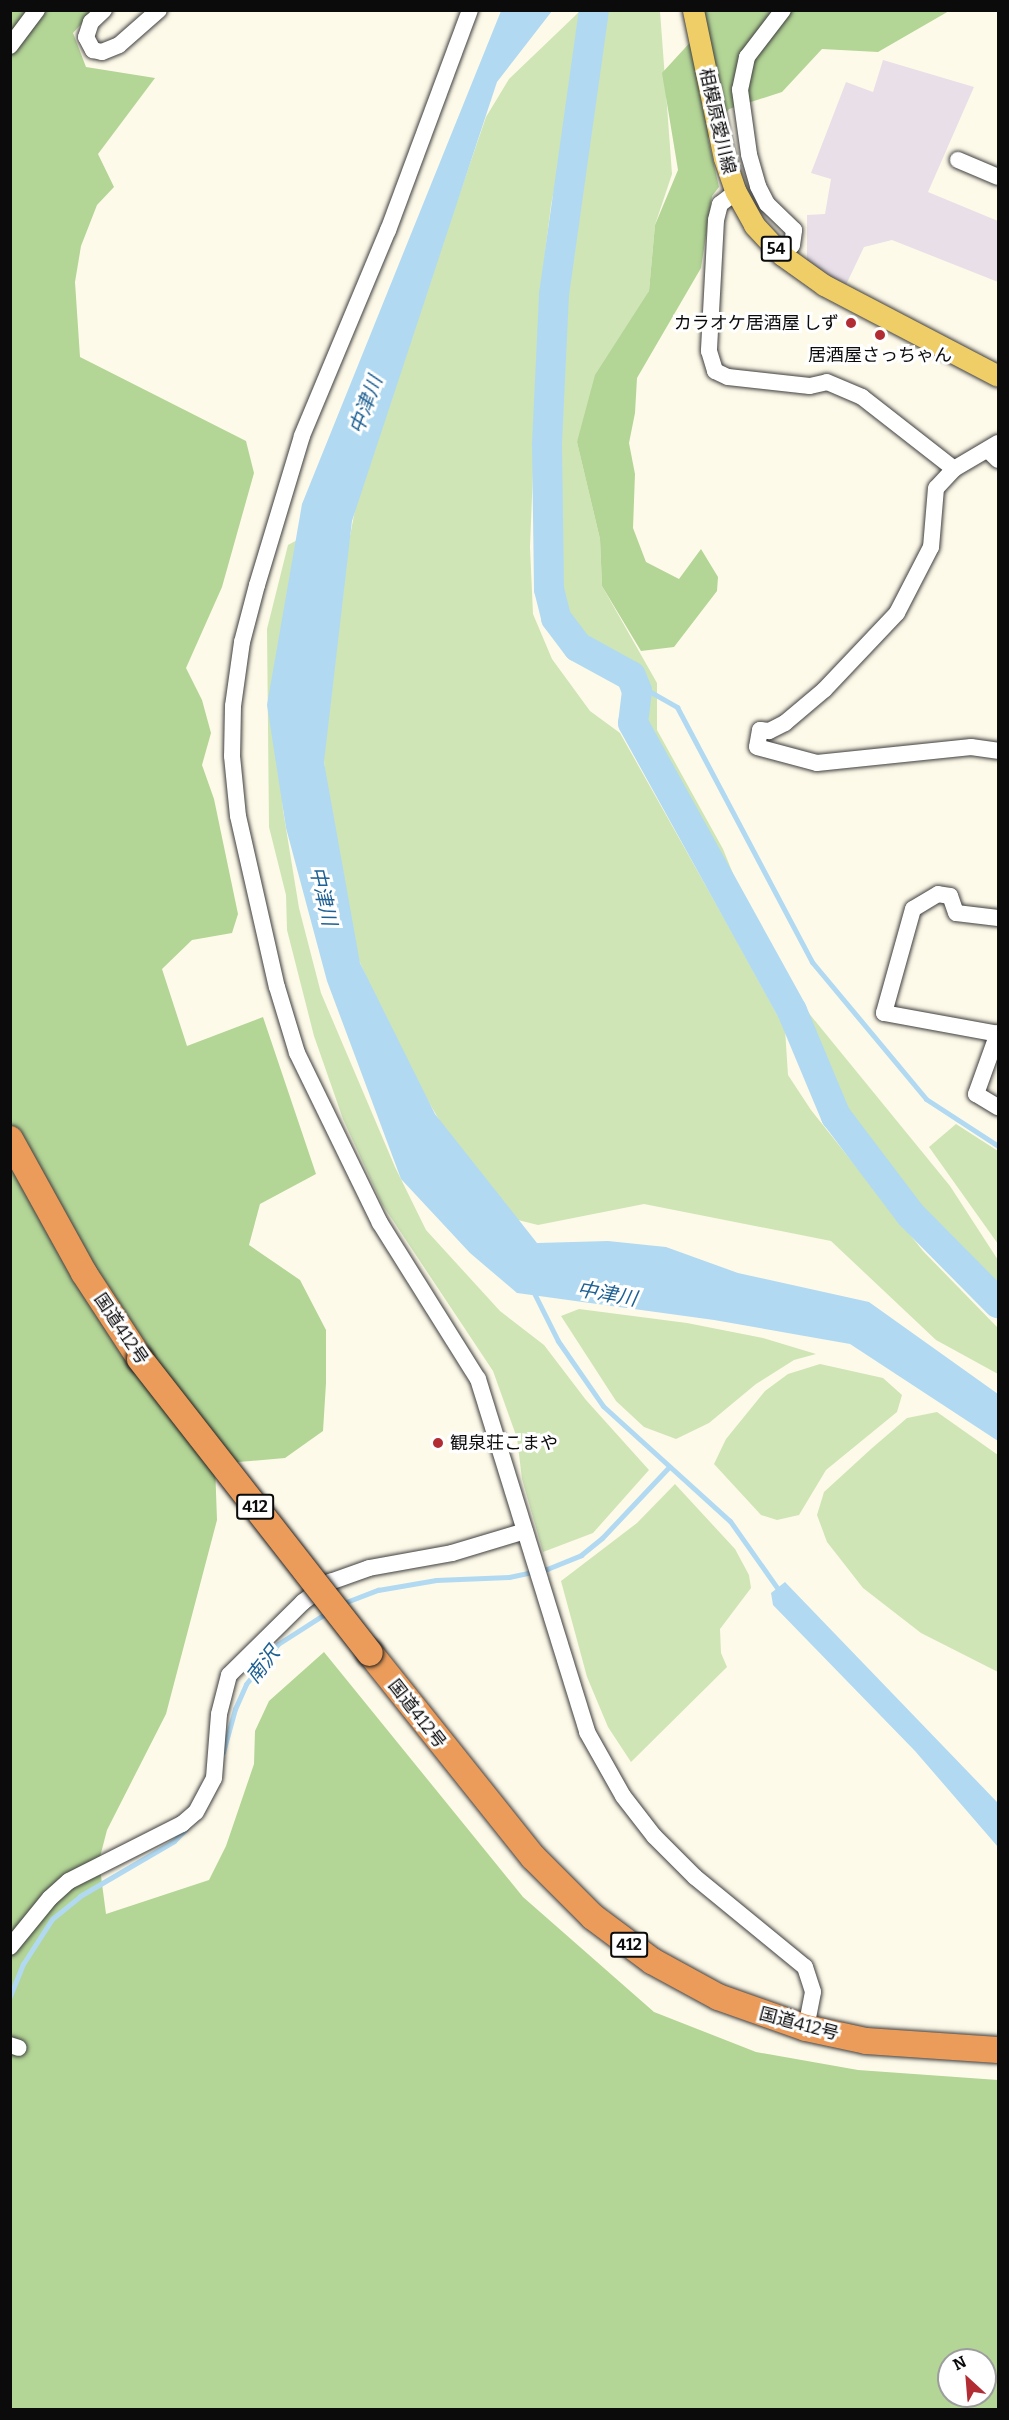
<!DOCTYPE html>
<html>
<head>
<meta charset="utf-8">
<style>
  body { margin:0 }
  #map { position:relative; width:1009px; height:2420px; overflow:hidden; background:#fefae9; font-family:Bitter,"Noto Sans JP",serif }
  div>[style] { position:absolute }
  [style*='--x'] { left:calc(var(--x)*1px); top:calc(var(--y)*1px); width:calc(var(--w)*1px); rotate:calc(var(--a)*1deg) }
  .industrial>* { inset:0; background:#e8dfe9 }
  .green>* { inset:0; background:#cfe5b6 }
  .forest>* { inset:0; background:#b3d596 }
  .water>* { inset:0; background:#b1daf2 }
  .stream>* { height:5px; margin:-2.5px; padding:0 2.5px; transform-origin:2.5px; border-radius:2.5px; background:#b1daf2 }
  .river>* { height:30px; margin:-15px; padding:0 15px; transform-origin:15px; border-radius:15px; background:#b1daf2 }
  .roads { filter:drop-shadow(0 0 2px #3e3e3e) drop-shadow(0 0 2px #3e3e3e) }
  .minor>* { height:16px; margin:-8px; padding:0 8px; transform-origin:8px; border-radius:8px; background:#fff }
  .major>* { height:21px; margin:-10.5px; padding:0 10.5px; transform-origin:10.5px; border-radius:10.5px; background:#f0ce67 }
  .highway>* { height:26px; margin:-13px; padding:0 13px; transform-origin:13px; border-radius:13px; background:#eb9c5a }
  .bridges { filter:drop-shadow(0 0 2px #1c1c1c) drop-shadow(0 0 2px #1c1c1c) }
  .highway-bridge>* { height:26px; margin:-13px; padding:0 13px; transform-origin:13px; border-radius:13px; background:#eb9c5a }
  .dots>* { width:16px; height:16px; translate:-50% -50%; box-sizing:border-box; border:3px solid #fff; border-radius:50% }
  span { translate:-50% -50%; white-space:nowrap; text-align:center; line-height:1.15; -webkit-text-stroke:6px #fff; paint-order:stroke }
  .shield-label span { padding:2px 4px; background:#fff; border:2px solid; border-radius:4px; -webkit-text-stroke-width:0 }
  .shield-label { font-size:16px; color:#0b0b0b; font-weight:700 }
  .street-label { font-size:18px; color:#0b0b0b }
  .poi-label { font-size:18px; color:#0b0b0b }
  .right { translate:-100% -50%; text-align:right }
  .left { translate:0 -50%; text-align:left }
  .water-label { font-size:20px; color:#1d6093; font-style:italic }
  .frame { position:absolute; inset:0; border:12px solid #0b0b0b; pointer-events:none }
  .north { position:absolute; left:937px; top:2348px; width:60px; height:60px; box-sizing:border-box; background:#fff; border:2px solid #9d9d9d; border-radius:50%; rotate:334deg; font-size:16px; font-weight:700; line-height:24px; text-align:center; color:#0b0b0b }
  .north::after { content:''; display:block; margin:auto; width:21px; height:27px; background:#b12c33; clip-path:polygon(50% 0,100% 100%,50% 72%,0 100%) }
</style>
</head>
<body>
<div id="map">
  <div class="industrial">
    <div style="clip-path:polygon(883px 60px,974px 87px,928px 192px,998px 221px,998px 282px,892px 240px,864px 247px,844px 289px,807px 261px,807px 215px,825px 214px,831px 179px,811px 173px,846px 82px,873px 92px)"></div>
  </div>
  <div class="green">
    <div style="clip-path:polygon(580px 11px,580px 63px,551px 205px,540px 295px,530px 547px,533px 614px,552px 659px,590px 711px,620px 733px,734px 936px,785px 1029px,788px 1075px,811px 1110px,923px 1251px,998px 1328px,998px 1374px,936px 1340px,831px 1241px,644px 1204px,538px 1225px,510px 1218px,455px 1147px,400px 1053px,357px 956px,331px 849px,319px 697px,360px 484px,486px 117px,509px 79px)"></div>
    <div style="clip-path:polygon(598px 11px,660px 11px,672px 174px,655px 225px,649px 291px,577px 442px,600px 539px,602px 586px,657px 683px,657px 730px,723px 849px,740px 891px,732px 893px,647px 736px,649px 683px,622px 658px,572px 625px,552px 550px,558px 319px,570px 208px,595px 66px)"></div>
    <div style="clip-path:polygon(301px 538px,279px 755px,283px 810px,299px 908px,321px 993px,395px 1167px,426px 1230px,500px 1311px,544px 1345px,586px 1400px,649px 1470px,593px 1533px,543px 1552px,522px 1479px,517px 1438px,493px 1371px,382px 1204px,343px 1119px,314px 1036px,287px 930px,286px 895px,269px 827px,267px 629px,288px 545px)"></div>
    <div style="clip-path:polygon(785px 984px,950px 1186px,998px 1260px,998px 1296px,894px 1178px,839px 1106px)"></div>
    <div style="clip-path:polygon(956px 1124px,998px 1151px,998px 1244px,929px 1147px)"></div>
    <div style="clip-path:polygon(579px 1309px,687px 1323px,763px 1338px,816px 1354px,794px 1360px,756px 1384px,709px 1423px,676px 1439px,644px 1427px,616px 1401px,561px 1316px)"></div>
    <div style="clip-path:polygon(820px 1364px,883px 1378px,902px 1395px,897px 1412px,826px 1470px,799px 1515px,777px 1520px,761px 1515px,714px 1464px,726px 1439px,765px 1391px,788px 1374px)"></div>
    <div style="clip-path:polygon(937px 1412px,998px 1455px,998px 1672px,921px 1633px,863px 1588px,827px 1542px,817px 1515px,824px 1492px,871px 1449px,907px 1418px)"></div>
    <div style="clip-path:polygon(675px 1484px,735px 1549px,749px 1575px,751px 1588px,720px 1629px,721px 1653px,727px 1667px,631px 1762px,608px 1727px,587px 1677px,561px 1581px,637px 1523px)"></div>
  </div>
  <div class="forest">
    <div style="clip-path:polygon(evenodd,94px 10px,73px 33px,86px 67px,155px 78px,98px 154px,114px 187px,97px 205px,81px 246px,75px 282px,80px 357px,246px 441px,254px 473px,222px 587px,186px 668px,202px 700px,211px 733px,202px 765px,214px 799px,238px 914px,232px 933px,192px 940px,162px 969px,187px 1046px,263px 1017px,316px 1174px,260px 1204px,249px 1245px,300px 1280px,326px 1330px,326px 1383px,323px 1431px,285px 1458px,215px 1464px,217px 1520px,166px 1714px,107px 1830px,99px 1861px,106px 1914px,209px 1880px,226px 1846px,254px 1764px,255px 1731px,269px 1701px,324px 1652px,523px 1897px,654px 2012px,756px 2052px,858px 2070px,998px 2080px,998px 2409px,11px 2410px,10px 11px,94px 10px,949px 2360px,985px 2360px,985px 2396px,949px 2396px,949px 2360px)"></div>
    <div style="clip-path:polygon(704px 11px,949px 11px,878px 52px,822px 49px,782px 92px,729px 109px,708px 138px,719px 187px,712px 196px,701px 268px,637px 378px,635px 413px,629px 443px,635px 474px,633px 528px,646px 562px,679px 579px,701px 549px,718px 577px,717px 591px,674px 647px,641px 651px,602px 586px,600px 539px,577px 442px,595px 375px,649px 291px,655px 225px,678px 170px,662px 73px,706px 25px)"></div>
  </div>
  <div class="water">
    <div style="clip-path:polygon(501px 11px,552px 11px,497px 82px,352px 521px,324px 762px,360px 963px,435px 1114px,537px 1243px,608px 1241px,666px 1247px,738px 1273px,869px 1302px,998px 1394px,998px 1441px,850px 1344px,714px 1320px,517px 1293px,470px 1253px,401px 1179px,327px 981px,286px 828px,267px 705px,302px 504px)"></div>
    <div style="clip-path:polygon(785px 1582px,997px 1802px,998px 1847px,915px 1751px,773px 1605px,771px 1593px)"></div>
  </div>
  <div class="stream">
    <div style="--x:633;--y:682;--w:51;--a:29.6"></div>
    <div style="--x:677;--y:707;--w:289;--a:62.1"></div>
    <div style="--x:812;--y:962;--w:178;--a:50.2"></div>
    <div style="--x:926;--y:1099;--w:86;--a:33.1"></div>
    <div style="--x:532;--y:1289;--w:58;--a:63.4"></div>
    <div style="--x:558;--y:1341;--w:79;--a:55.3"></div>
    <div style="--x:603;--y:1406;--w:171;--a:42.2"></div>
    <div style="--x:730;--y:1521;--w:87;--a:54.8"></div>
    <div style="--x:341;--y:1604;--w:40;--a:-21"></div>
    <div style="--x:378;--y:1590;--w:59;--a:-9.8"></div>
    <div style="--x:436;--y:1580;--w:73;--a:-2.4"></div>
    <div style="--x:509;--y:1577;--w:39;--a:-12"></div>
    <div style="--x:547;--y:1569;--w:37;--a:-22"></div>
    <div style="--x:581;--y:1555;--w:27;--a:-39"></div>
    <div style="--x:602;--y:1538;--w:98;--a:-46.7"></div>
    <div style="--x:223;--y:1752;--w:45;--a:-74.4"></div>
    <div style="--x:235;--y:1709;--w:27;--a:-66"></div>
    <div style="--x:246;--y:1684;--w:51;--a:-51.3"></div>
    <div style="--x:278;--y:1644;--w:59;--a:-32.6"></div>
    <div style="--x:10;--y:1996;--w:35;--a:-68"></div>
    <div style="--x:23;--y:1964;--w:54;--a:-57.2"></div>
    <div style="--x:52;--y:1919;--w:36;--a:-39"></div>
    <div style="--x:80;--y:1896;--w:109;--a:-30.3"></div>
    <div style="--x:174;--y:1841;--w:17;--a:-45"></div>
  </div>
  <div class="river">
    <div style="--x:594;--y:10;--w:288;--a:98"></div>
    <div style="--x:554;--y:295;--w:150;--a:92.7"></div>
    <div style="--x:547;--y:445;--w:144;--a:89.2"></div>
    <div style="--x:549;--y:589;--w:30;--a:76"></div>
    <div style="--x:556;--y:618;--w:36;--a:53"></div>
    <div style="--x:578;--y:647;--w:60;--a:28.7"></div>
    <div style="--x:631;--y:676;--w:16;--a:68"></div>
    <div style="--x:637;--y:691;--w:32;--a:97"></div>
    <div style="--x:633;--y:723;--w:329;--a:61.1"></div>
    <div style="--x:792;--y:1011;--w:114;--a:67.3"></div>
    <div style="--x:836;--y:1116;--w:124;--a:52.9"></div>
    <div style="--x:911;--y:1215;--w:124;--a:45.3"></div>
  </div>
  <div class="roads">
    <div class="minor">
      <div style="--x:104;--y:10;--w:18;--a:137"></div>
      <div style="--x:91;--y:22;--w:16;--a:108"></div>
      <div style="--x:86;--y:37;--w:15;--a:62"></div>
      <div style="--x:93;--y:50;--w:9;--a:13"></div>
      <div style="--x:102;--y:52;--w:18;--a:-22"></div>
      <div style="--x:119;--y:45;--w:53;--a:-41.2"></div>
      <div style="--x:470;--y:10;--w:235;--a:110.4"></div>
      <div style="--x:388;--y:230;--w:223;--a:112.7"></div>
      <div style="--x:302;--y:436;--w:156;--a:106.8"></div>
      <div style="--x:257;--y:585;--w:59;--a:104.7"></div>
      <div style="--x:242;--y:642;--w:65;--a:98"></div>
      <div style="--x:233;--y:706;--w:50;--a:91.1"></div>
      <div style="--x:232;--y:756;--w:60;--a:84.3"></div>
      <div style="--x:238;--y:816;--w:175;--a:77.2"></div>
      <div style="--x:277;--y:987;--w:69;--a:73.1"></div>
      <div style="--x:297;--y:1053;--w:189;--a:64"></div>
      <div style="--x:380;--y:1223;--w:184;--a:57.9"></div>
      <div style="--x:478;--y:1379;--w:369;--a:72.8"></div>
      <div style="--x:587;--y:1732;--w:73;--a:60.6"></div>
      <div style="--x:623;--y:1796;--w:51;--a:52.2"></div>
      <div style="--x:654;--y:1836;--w:58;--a:45"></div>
      <div style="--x:695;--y:1877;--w:142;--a:39.3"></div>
      <div style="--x:805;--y:1967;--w:26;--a:72"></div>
      <div style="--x:813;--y:1992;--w:37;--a:101"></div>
      <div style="--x:10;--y:46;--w:45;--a:-53.1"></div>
      <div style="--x:958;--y:160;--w:43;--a:23"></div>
      <div style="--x:736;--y:192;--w:20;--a:143"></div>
      <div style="--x:720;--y:204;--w:16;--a:104"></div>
      <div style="--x:716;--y:220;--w:131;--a:93.1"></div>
      <div style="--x:709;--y:351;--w:21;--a:73"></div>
      <div style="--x:715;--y:371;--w:14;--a:25"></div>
      <div style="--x:728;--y:377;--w:82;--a:6.3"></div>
      <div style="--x:810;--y:386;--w:17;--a:-13"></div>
      <div style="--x:827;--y:382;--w:38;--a:23"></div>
      <div style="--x:862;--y:397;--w:117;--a:38"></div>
      <div style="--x:782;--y:255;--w:14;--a:-45"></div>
      <div style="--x:792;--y:245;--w:15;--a:-82"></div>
      <div style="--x:794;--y:230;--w:37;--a:-136"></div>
      <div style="--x:767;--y:204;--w:20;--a:-117"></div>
      <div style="--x:758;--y:186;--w:33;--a:-106"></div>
      <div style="--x:749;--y:154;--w:65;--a:-98"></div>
      <div style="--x:740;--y:90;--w:34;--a:-78"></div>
      <div style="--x:747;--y:57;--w:59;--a:-52.5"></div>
      <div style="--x:998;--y:443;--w:51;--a:149.4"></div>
      <div style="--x:954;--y:469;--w:26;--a:133"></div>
      <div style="--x:936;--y:488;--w:59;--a:94.8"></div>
      <div style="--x:931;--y:547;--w:74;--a:117.3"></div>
      <div style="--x:897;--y:613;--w:106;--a:133.5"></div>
      <div style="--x:824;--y:690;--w:51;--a:139.8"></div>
      <div style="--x:785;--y:723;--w:18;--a:153"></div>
      <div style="--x:769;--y:731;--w:9;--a:-174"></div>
      <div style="--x:760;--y:730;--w:17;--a:100"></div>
      <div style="--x:757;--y:747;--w:62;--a:14.9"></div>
      <div style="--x:817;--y:763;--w:155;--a:-5.9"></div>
      <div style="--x:971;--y:747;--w:27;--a:8"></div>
      <div style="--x:988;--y:450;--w:14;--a:45"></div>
      <div style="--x:998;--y:918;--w:42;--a:-173.2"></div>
      <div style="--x:956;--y:913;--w:18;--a:-109"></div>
      <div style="--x:950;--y:896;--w:12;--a:-171"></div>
      <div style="--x:938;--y:894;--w:29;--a:149"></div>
      <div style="--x:913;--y:909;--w:108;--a:105.6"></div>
      <div style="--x:884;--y:1013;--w:116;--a:10.4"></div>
      <div style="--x:998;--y:1033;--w:65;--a:109.8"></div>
      <div style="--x:976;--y:1094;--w:26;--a:31"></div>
      <div style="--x:10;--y:1947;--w:63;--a:-50.8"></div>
      <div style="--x:50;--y:1898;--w:25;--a:-42"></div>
      <div style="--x:69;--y:1881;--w:127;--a:-26.8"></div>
      <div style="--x:182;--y:1824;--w:18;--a:-41"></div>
      <div style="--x:196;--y:1812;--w:38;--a:-62"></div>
      <div style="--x:214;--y:1778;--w:64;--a:-85.5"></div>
      <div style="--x:219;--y:1714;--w:40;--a:-75.6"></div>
      <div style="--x:229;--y:1675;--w:104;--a:-44.6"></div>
      <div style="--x:303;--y:1602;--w:34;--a:-37"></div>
      <div style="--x:330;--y:1582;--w:41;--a:-19.7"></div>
      <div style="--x:369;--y:1568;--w:84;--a:-10.2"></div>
      <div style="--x:452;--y:1553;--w:76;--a:-16.8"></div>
      <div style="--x:10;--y:2045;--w:9;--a:18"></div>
    </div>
    <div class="major">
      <div style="--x:693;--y:10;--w:151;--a:78.2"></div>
      <div style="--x:724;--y:158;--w:36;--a:71"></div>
      <div style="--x:736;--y:192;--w:38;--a:61"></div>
      <div style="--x:754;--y:225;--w:41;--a:47"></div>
      <div style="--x:782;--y:255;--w:52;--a:35.5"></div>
      <div style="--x:824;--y:285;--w:196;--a:27.6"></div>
    </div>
    <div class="highway">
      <div style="--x:10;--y:1139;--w:153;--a:61.1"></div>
      <div style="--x:84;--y:1273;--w:103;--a:56.9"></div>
      <div style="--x:370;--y:1653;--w:261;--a:51.4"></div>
      <div style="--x:533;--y:1857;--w:85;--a:45"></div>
      <div style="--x:593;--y:1917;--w:74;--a:36.7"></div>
      <div style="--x:652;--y:1961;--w:75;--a:28.6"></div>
      <div style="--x:718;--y:1997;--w:93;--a:19.4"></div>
      <div style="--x:806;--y:2028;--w:61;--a:12.2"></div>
      <div style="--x:866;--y:2041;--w:132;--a:3.9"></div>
    </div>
  </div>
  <div class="bridges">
    <div class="highway-bridge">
      <div style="--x:140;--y:1359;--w:373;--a:52"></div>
    </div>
  </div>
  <div class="dots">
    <div style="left:851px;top:323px;background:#b12c33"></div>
    <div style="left:880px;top:335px;background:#b12c33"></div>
    <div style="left:438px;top:1443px;background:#b12c33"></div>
  </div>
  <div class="shield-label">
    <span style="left:776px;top:249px">54</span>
    <span style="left:255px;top:1507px">412</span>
    <span style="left:629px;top:1945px">412</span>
  </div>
  <div class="street-label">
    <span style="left:717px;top:121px;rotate:77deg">相模原愛川線</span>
    <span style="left:121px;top:1329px;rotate:56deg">国道412号</span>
    <span style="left:417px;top:1714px;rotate:52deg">国道412号</span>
    <span style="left:799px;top:2024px;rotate:15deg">国道412号</span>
  </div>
  <div class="poi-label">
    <span class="right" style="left:839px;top:323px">カラオケ居酒屋 しず</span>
    <span style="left:880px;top:355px">居酒屋さっちゃん</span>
    <span class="left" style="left:450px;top:1443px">観泉荘こまや</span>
  </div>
  <div class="water-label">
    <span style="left:366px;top:405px;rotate:-70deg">中津川</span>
    <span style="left:323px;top:896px;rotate:77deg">中津川</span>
    <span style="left:607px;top:1294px;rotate:10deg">中津川</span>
    <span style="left:263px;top:1665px;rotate:-52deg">南沢</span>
  </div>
  <div class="frame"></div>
  <div class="north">N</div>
</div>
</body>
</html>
